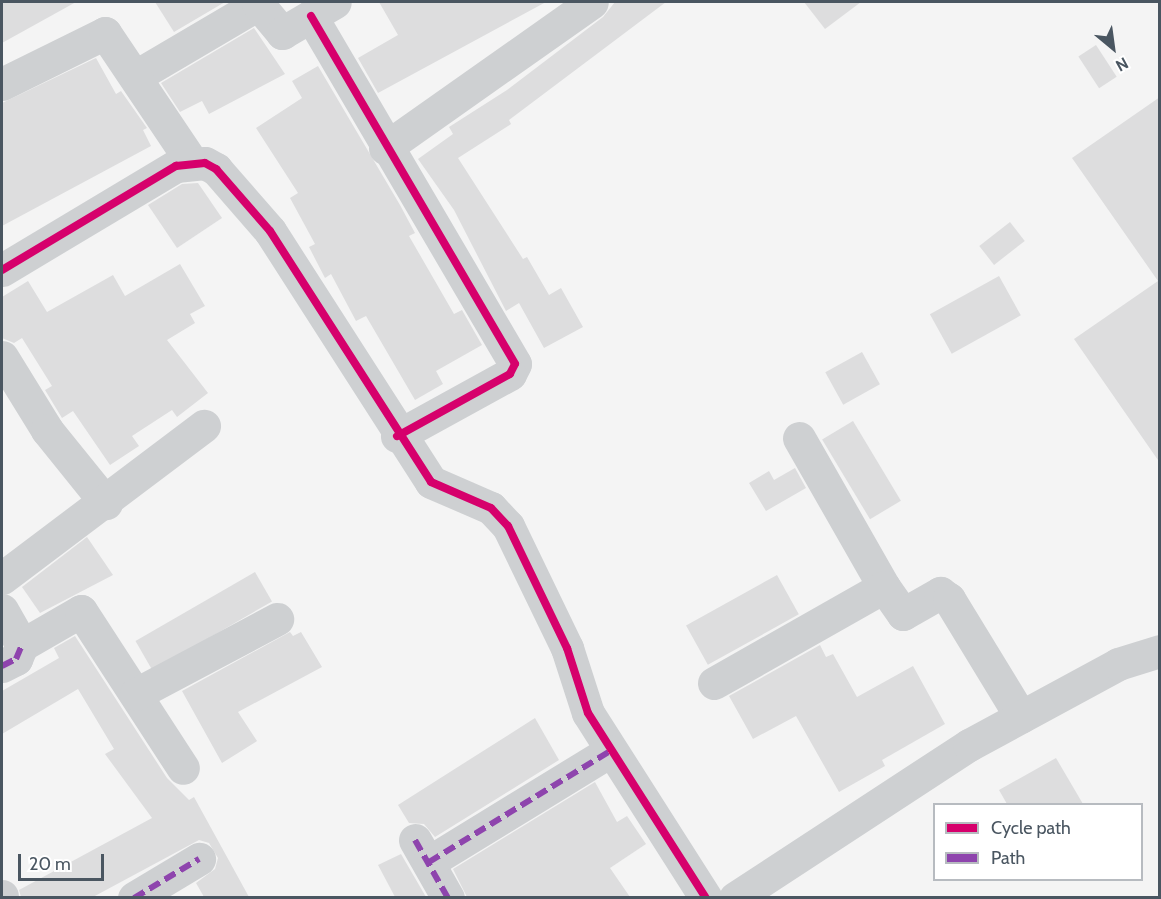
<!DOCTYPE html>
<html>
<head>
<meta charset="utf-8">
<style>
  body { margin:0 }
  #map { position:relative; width:1161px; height:899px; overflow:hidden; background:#f4f4f4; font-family:Cabin,sans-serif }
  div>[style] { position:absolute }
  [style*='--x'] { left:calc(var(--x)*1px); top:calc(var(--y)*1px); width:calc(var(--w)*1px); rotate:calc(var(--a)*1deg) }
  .building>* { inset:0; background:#ddddde; transform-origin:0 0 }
  .street>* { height:33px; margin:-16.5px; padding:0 16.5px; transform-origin:16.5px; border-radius:16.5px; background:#ced0d2 }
  .quiet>* { height:6px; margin-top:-3px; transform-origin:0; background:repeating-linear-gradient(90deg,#8e44ad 0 12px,transparent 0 18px) }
  .cycleway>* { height:8px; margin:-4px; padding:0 4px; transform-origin:4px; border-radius:4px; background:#d6006c }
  span { translate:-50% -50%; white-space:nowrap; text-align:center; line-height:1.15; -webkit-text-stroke:4.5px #fff; paint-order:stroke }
  .frame { position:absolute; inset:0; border:3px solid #4a5661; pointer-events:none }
  .legend { position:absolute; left:933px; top:803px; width:210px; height:78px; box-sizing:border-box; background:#fff; border:2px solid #b7bbc0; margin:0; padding:8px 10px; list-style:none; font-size:18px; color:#4a5661 }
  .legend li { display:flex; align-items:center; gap:12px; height:30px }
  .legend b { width:30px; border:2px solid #b7bbc0 }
  .north { position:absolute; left:1083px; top:18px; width:60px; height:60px; -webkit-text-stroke:4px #fff; paint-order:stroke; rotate:151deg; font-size:16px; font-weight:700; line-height:24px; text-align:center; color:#4a5661 }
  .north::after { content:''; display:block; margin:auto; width:21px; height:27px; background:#4a5661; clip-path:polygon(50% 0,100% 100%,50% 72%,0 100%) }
  .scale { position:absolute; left:18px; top:854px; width:86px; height:27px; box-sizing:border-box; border:3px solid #4a5661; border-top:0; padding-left:8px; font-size:18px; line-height:21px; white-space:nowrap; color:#4a5661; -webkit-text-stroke:4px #fff; paint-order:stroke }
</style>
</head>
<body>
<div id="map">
  <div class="building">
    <div style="clip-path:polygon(2px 2px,76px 2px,2px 43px)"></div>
    <div style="clip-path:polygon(155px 2px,225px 2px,174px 32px)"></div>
    <div style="clip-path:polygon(379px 2px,546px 2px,378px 93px,358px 58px,398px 35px)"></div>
    <div style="clip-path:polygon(615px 2px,666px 2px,509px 120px,511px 124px,458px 158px,523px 259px,527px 257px,549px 295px,561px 288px,583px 327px,544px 348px,519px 303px,506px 311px,454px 210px,418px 159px,453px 134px,449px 127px,507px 90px,603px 17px)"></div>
    <div style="clip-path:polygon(804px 2px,861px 2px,825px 29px)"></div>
    <div style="clip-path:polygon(254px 28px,285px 74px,209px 114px,202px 101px,180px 112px,161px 83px)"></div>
    <div style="left:1096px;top:45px;width:38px;height:21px;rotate:57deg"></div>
    <div style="clip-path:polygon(96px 58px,116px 94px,121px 91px,147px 128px,143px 130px,151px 146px,2px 226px,2px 103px)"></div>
    <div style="clip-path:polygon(318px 66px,400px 205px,415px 233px,409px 236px,454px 314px,462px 310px,482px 345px,436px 371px,443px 384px,415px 400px,366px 316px,356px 321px,331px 274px,325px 278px,309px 247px,315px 244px,290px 198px,298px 193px,256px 128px,302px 98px,292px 81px)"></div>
    <div style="clip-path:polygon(1160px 97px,1160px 463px,1074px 339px,1158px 281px,1072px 158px)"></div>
    <div style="clip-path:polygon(198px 183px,222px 218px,177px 248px,148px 205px,182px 184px)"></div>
    <div style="left:1010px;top:222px;width:24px;height:39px;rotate:52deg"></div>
    <div style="clip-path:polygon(180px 264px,205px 306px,190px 314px,195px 323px,167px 340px,208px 393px,177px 417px,172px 410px,132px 436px,139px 446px,110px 465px,73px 411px,62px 418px,45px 390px,52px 386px,22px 338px,14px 343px,2px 338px,2px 297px,28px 281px,47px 312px,113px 275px,125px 296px)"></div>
    <div style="left:999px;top:276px;width:45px;height:79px;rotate:61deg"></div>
    <div style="left:862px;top:352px;width:37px;height:42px;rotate:61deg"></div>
    <div style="left:853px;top:421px;width:93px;height:36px;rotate:59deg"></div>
    <div style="clip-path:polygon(795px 468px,806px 488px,766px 511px,749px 483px,769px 471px,774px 480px)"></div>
    <div style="clip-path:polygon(87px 537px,113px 575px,40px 613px,22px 587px)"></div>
    <div style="left:255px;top:572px;width:34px;height:138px;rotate:60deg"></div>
    <div style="left:777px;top:575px;width:45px;height:104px;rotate:61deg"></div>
    <div style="clip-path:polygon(290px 632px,293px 636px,301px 632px,322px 667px,238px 712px,257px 741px,222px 763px,182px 691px)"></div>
    <div style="clip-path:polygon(75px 636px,167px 778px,189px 800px,194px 797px,249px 897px,204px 897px,196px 883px,215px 869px,218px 858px,209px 843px,199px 840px,93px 897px,21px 897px,19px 890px,152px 818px,105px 754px,114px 749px,78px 689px,2px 734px,2px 691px,59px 658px,54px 648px)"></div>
    <div style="clip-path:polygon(820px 645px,826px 657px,833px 654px,857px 697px,913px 666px,945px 724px,882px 760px,885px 766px,839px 792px,796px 716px,753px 739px,729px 696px)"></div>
    <div style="clip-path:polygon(535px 718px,559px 760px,435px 837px,424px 824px,409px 823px,398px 805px)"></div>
    <div style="clip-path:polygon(1056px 758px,1083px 804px,1007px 804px,999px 790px)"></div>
    <div style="clip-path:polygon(595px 782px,617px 822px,627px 816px,646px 844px,610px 868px,630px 897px,467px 897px,453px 869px)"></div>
    <div style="clip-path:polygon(401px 854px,426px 897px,395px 897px,378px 865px)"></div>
  </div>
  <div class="street">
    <div style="--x:311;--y:16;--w:403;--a:59.6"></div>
    <div style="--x:515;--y:364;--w:11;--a:117"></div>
    <div style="--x:510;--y:374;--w:129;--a:151.2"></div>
    <div style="--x:136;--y:76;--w:142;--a:-30.5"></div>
    <div style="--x:258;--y:4;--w:38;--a:50"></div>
    <div style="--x:282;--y:33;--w:61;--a:-30.3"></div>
    <div style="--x:2;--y:84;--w:115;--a:-26.3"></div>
    <div style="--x:105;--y:33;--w:154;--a:56.1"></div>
    <div style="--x:385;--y:148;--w:253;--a:-35.2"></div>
    <div style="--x:2;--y:270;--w:203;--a:-30.9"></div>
    <div style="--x:176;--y:166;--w:29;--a:-6"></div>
    <div style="--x:205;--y:163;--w:13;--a:29"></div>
    <div style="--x:216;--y:169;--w:82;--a:48.9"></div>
    <div style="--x:270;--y:231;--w:298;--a:57.3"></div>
    <div style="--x:431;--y:482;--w:65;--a:23.4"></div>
    <div style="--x:491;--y:508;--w:25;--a:47"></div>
    <div style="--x:508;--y:526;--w:136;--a:64.2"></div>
    <div style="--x:567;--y:648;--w:68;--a:72.1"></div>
    <div style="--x:588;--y:713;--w:219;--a:57.5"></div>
    <div style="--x:2;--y:357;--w:86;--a:58.3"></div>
    <div style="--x:47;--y:430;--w:94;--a:51.1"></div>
    <div style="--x:799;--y:438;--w:172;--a:60.3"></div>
    <div style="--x:2;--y:578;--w:253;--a:-37"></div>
    <div style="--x:2;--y:610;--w:40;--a:60.3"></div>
    <div style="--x:2;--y:666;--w:16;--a:-27"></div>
    <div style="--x:16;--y:659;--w:15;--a:-67"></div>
    <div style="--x:22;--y:645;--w:68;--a:-30"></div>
    <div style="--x:81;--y:611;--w:187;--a:57"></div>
    <div style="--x:714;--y:683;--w:195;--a:-29.5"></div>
    <div style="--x:884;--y:587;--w:33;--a:55"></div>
    <div style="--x:903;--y:614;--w:43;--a:-29.6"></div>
    <div style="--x:940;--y:593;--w:11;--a:34"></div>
    <div style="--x:949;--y:599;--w:138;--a:58.6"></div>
    <div style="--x:136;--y:694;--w:160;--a:-28"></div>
    <div style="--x:415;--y:840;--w:67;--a:60.4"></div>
    <div style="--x:429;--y:862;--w:212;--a:-31.5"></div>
    <div style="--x:2;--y:896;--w:2;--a:90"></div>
    <div style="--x:134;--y:898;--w:76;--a:-31"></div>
    <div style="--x:735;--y:898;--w:280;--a:-33.2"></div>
    <div style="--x:969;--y:745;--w:170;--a:-28.5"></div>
    <div style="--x:1118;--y:664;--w:44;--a:-17.2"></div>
  </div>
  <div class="quiet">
    <div style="--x:2;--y:666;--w:16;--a:-27"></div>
    <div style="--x:16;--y:659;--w:15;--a:-67"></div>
    <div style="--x:415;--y:840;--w:67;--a:60.4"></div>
    <div style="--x:429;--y:862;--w:212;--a:-31.5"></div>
    <div style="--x:2;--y:896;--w:2;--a:90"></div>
    <div style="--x:134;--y:898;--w:76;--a:-31"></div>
  </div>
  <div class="cycleway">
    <div style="--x:311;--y:16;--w:403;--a:59.6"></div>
    <div style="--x:515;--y:364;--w:11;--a:117"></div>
    <div style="--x:510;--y:374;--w:129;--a:151.2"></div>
    <div style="--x:2;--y:270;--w:203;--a:-30.9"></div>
    <div style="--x:176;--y:166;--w:29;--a:-6"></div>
    <div style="--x:205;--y:163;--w:13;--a:29"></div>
    <div style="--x:216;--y:169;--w:82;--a:48.9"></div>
    <div style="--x:270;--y:231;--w:298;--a:57.3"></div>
    <div style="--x:431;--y:482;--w:65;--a:23.4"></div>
    <div style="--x:491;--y:508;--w:25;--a:47"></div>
    <div style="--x:508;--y:526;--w:136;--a:64.2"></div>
    <div style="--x:567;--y:648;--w:68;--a:72.1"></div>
    <div style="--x:588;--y:713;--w:219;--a:57.5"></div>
  </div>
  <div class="frame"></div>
  <ul class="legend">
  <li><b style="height:8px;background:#d6006c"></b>Cycle path</li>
  <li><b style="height:8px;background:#8e44ad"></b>Path</li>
  </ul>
  <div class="north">N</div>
  <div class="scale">20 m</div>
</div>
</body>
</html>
